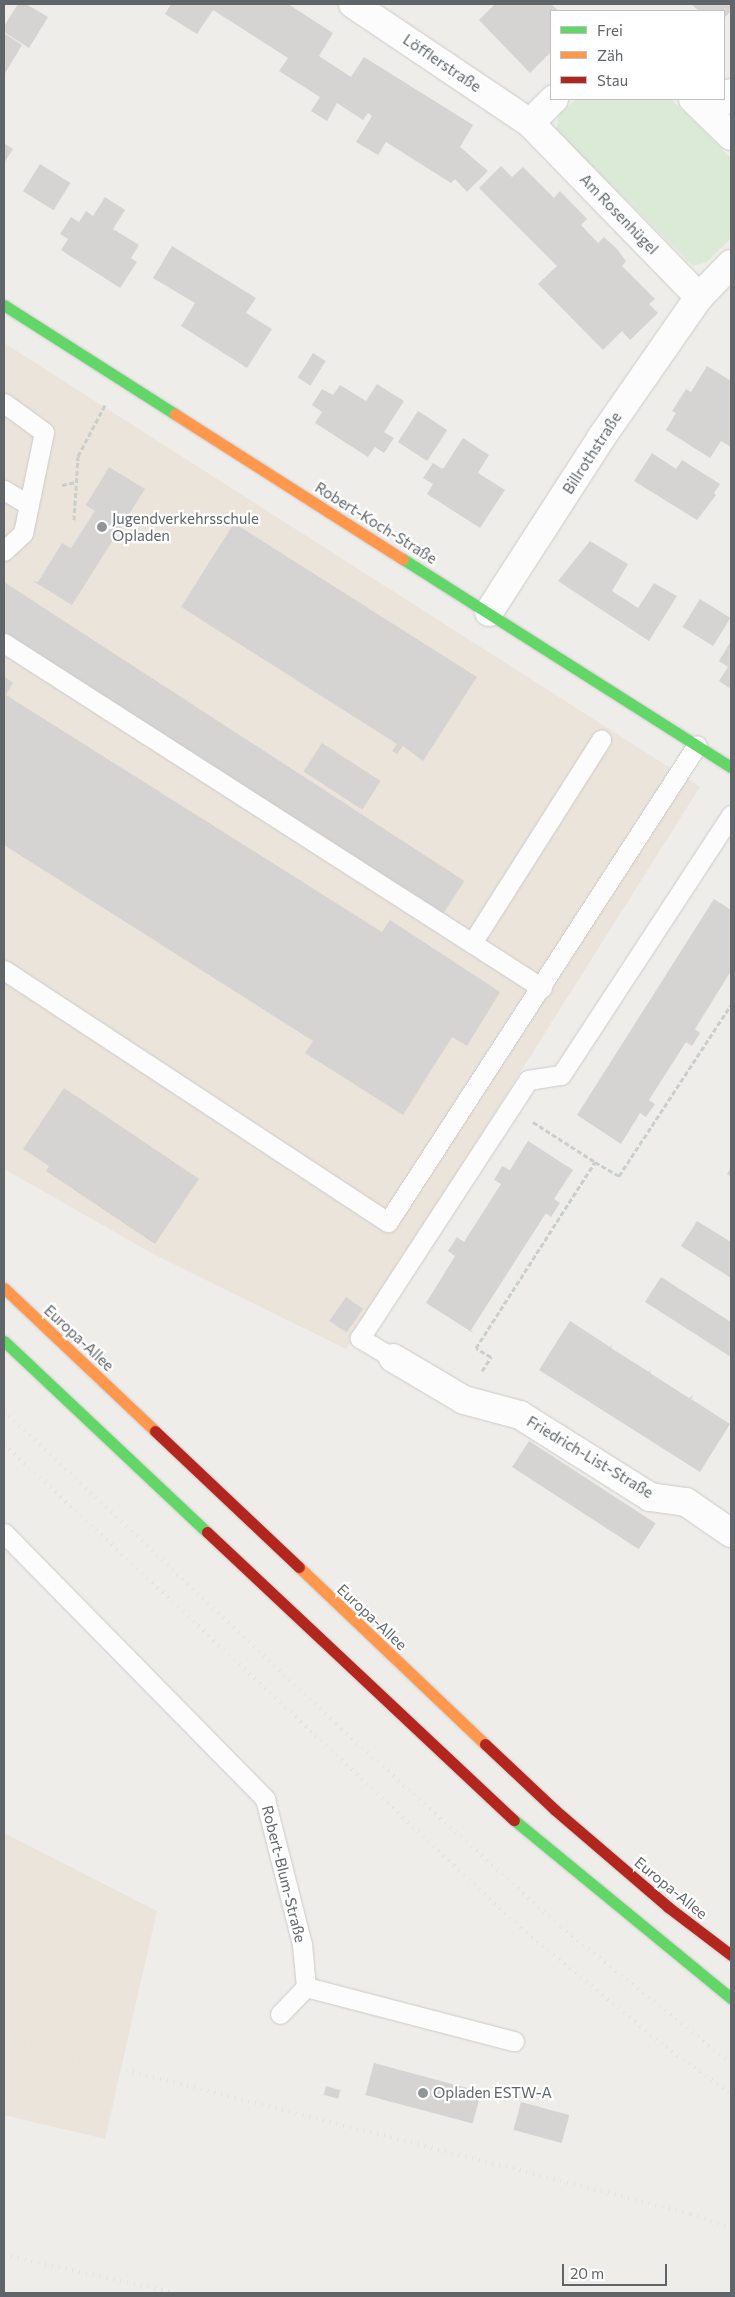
<!DOCTYPE html>
<html>
<head>
<meta charset="utf-8">
<style>
  body { margin:0 }
  #map { position:relative; width:735px; height:2297px; overflow:hidden; background:#efedea; font-family:Commissioner,sans-serif }
  div>[style] { position:absolute }
  [style*='--x'] { left:calc(var(--x)*1px); top:calc(var(--y)*1px); width:calc(var(--w)*1px); rotate:calc(var(--a)*1deg) }
  .commercial>* { inset:0; background:#ebe4da }
  .green>* { inset:0; background:#dbead6 }
  .building>* { inset:0; background:#d5d4d3; transform-origin:0 0 }
  .path>* { height:3px; margin-top:-1.5px; transform-origin:0; background:repeating-linear-gradient(90deg,#c9cfcb 0 5px,transparent 0 7.5px) }
  .roads { filter:drop-shadow(0 0 1px #cbcbca) drop-shadow(0 0 1px #cbcbca) }
  .lane>* { height:19px; margin:-9.5px; padding:0 9.5px; transform-origin:9.5px; border-radius:9.5px; background:#fdfcfc }
  .street>* { height:28px; margin:-14px; padding:0 14px; transform-origin:14px; border-radius:14px; background:#fdfcfc }
  .fast>* { height:11px; margin:-5.5px; padding:0 5.5px; transform-origin:5.5px; border-radius:5.5px; background:#63d668 }
  .slow>* { height:11px; margin:-5.5px; padding:0 5.5px; transform-origin:5.5px; border-radius:5.5px; background:#ff974d }
  .jam>* { height:11px; margin:-5.5px; padding:0 5.5px; transform-origin:5.5px; border-radius:5.5px; background:#b3261e }
  .rail>* { height:4px; margin-top:-2px; transform-origin:0; background:repeating-linear-gradient(90deg,#e3e3e3 0 1px,transparent 0 7px) }
  .dots>* { width:14px; height:14px; translate:-50% -50%; box-sizing:border-box; border:2px solid #fff; border-radius:50% }
  span { translate:-50% -50%; white-space:nowrap; text-align:center; line-height:1.15; -webkit-text-stroke:4.5px #fff; paint-order:stroke }
  .street-label { font-size:15px; color:#5f6568 }
  .poi-label { font-size:15px; color:#5f6568 }
  .left { translate:0 -50%; text-align:left }
  .frame { position:absolute; inset:0; border:5px solid #5f6568; pointer-events:none }
  .legend { position:absolute; left:550px; top:10px; width:175px; height:90px; box-sizing:border-box; background:#fff; border:1px solid #bfc1c3; margin:0; padding:6px 9px; list-style:none; font-size:15px; color:#5f6568 }
  .legend li { display:flex; align-items:center; gap:10px; height:25px }
  .legend b { width:25px; border:1px solid #bfc1c3 }
  .scale { position:absolute; left:562px; top:2264px; width:105px; height:22px; box-sizing:border-box; border:2px solid #5f6568; border-top:0; padding-left:6px; font-size:15px; line-height:18px; white-space:nowrap; color:#5f6568; -webkit-text-stroke:4px #fff; paint-order:stroke }
</style>
</head>
<body>
<div id="map">
  <div class="commercial">
    <div style="clip-path:polygon(4px 343px,700px 787px,346px 1349px,155px 1255px,4px 1169px)"></div>
    <div style="clip-path:polygon(4px 1833px,157px 1911px,105px 2139px,4px 2115px)"></div>
  </div>
  <div class="green">
    <div style="clip-path:polygon(576px 99px,671px 99px,731px 158px,731px 238px,707px 262px,693px 266px,556px 130px,559px 115px)"></div>
  </div>
  <div class="building">
    <div style="clip-path:polygon(18px 4px,26px 4px,48px 17px,29px 48px,4px 32px,4px 26px)"></div>
    <div style="clip-path:polygon(171px 4px,288px 4px,333px 33px,319px 56px,351px 77px,364px 57px,473px 125px,460px 147px,488px 171px,467px 192px,455px 179px,451px 183px,386px 142px,378px 155px,356px 142px,372px 116px,368px 113px,363px 120px,337px 103px,327px 121px,311px 111px,320px 97px,279px 71px,288px 58px,213px 10px,197px 34px,165px 14px)"></div>
    <div style="clip-path:polygon(495px 4px,551px 4px,559px 11px,551px 11px,551px 52px,530px 73px,479px 20px)"></div>
    <div style="clip-path:polygon(691px 4px,731px 4px,731px 11px,724px 18px,724px 11px,699px 11px)"></div>
    <div style="clip-path:polygon(4px 33px,22px 45px,4px 75px)"></div>
    <div style="clip-path:polygon(5px 144px,13px 149px,4px 163px,4px 146px)"></div>
    <div style="left:40px;top:164px;width:36px;height:32px;rotate:32deg"></div>
    <div style="clip-path:polygon(501px 166px,512px 177px,523px 167px,554px 198px,560px 191px,587px 219px,581px 225px,598px 243px,604px 237px,617px 249px,626px 261px,622px 266px,655px 299px,649px 304px,658px 313px,630px 340px,622px 331px,603px 350px,538px 284px,557px 266px,479px 188px)"></div>
    <div style="clip-path:polygon(105px 197px,125px 210px,113px 229px,139px 245px,131px 258px,137px 262px,120px 288px,61px 250px,68px 239px,60px 234px,71px 217px,79px 222px,86px 211px,93px 216px)"></div>
    <div style="clip-path:polygon(172px 246px,256px 298px,246px 313px,272px 329px,247px 368px,181px 326px,195px 303px,153px 278px)"></div>
    <div style="left:313px;top:353px;width:15px;height:29px;rotate:32deg"></div>
    <div style="clip-path:polygon(707px 366px,731px 381px,731px 447px,721px 441px,710px 458px,666px 430px,676px 413px,672px 411px,686px 389px,691px 392px)"></div>
    <div style="clip-path:polygon(377px 384px,404px 401px,384px 432px,394px 438px,384px 453px,375px 447px,368px 457px,315px 423px,322px 412px,312px 405px,322px 389px,333px 395px,340px 385px,366px 401px)"></div>
    <div style="left:418px;top:411px;width:35px;height:37px;rotate:33deg"></div>
    <div style="clip-path:polygon(463px 438px,489px 455px,478px 473px,505px 490px,480px 528px,427px 494px,433px 484px,423px 478px,433px 463px,443px 469px)"></div>
    <div style="clip-path:polygon(652px 453px,676px 469px,682px 460px,720px 484px,714px 493px,716px 495px,697px 520px,634px 481px)"></div>
    <div style="clip-path:polygon(109px 467px,145px 489px,72px 605px,33px 581px,38px 582px,62px 543px,71px 548px,95px 511px,86px 505px)"></div>
    <div style="clip-path:polygon(234px 523px,477px 677px,423px 761px,403px 746px,397px 754px,392px 751px,397px 744px,181px 607px)"></div>
    <div style="clip-path:polygon(590px 541px,628px 564px,612px 591px,638px 608px,654px 583px,677px 596px,649px 641px,558px 581px)"></div>
    <div style="left:4px;top:582px;width:549px;height:50px;rotate:33deg"></div>
    <div style="left:700px;top:599px;width:36px;height:33px;rotate:32deg"></div>
    <div style="clip-path:polygon(731px 641px,731px 689px,719px 681px,728px 667px,719px 661px)"></div>
    <div style="clip-path:polygon(4px 676px,13px 683px,6px 695px,382px 932px,390px 920px,500px 992px,467px 1046px,452px 1037px,403px 1115px,305px 1053px,313px 1041px,4px 845px)"></div>
    <div style="left:322px;top:743px;width:70px;height:34px;rotate:33deg"></div>
    <div style="clip-path:polygon(714px 899px,731px 910px,731px 971px,695px 1029px,700px 1033px,692px 1046px,686px 1042px,649px 1100px,655px 1104px,646px 1117px,640px 1113px,621px 1144px,577px 1115px)"></div>
    <div style="clip-path:polygon(64px 1088px,199px 1179px,155px 1244px,46px 1171px,49px 1166px,23px 1149px)"></div>
    <div style="clip-path:polygon(528px 1141px,573px 1170px,554px 1199px,560px 1203px,551px 1217px,546px 1213px,471px 1330px,473px 1333px,426px 1303px,455px 1256px,448px 1251px,457px 1237px,464px 1242px,501px 1184px,494px 1180px,502px 1166px,510px 1170px)"></div>
    <div style="clip-path:polygon(731px 1167px,731px 1177px,727px 1174px)"></div>
    <div style="clip-path:polygon(697px 1221px,731px 1242px,731px 1278px,681px 1246px)"></div>
    <div style="clip-path:polygon(661px 1277px,731px 1322px,731px 1357px,645px 1302px)"></div>
    <div style="left:346px;top:1297px;width:21px;height:29px;rotate:35deg"></div>
    <div style="clip-path:polygon(570px 1321px,610px 1347px,613px 1344px,611px 1348px,649px 1372px,651px 1369px,650px 1373px,689px 1398px,693px 1395px,691px 1399px,730px 1424px,700px 1472px,539px 1370px)"></div>
    <div style="left:529px;top:1441px;width:151px;height:31px;rotate:33deg"></div>
    <div style="left:374px;top:2063px;width:111px;height:33px;rotate:15deg"></div>
    <div style="left:326px;top:2086px;width:15px;height:9px;rotate:16deg"></div>
    <div style="left:521px;top:2102px;width:50px;height:29px;rotate:15deg"></div>
  </div>
  <div class="path">
    <div style="--x:62;--y:485;--w:14;--a:-12"></div>
    <div style="--x:74;--y:520;--w:64;--a:-86.4"></div>
    <div style="--x:78;--y:456;--w:58;--a:-62.1"></div>
    <div style="--x:533;--y:1122;--w:74;--a:32.8"></div>
    <div style="--x:482;--y:1371;--w:17;--a:-57"></div>
    <div style="--x:491;--y:1357;--w:17;--a:-149"></div>
    <div style="--x:476;--y:1348;--w:221;--a:-57.4"></div>
    <div style="--x:595;--y:1162;--w:28;--a:30"></div>
    <div style="--x:619;--y:1176;--w:204;--a:-56.8"></div>
  </div>
  <div class="roads">
    <div class="lane">
      <div style="--x:4;--y:403;--w:49;--a:35.9"></div>
      <div style="--x:44;--y:432;--w:103;--a:101.7"></div>
      <div style="--x:23;--y:533;--w:26;--a:137"></div>
      <div style="--x:4;--y:490;--w:29;--a:31"></div>
      <div style="--x:4;--y:643;--w:639;--a:32.67"></div>
      <div style="--x:472;--y:943;--w:241;--a:-57.6"></div>
      <div style="--x:4;--y:970;--w:459;--a:33.3"></div>
      <div style="--x:388;--y:1222;--w:568;--a:-57.06"></div>
      <div style="--x:393;--y:1358;--w:39;--a:-149"></div>
      <div style="--x:360;--y:1338;--w:308;--a:-56.9"></div>
      <div style="--x:528;--y:1080;--w:33;--a:-9"></div>
      <div style="--x:561;--y:1075;--w:311;--a:-56.8"></div>
      <div style="--x:4;--y:1533;--w:373;--a:45.5"></div>
      <div style="--x:265;--y:1799;--w:150;--a:75.7"></div>
      <div style="--x:302;--y:1944;--w:43;--a:84.7"></div>
      <div style="--x:306;--y:1987;--w:215;--a:14.6"></div>
      <div style="--x:280;--y:2014;--w:37;--a:-46"></div>
    </div>
    <div class="street">
      <div style="--x:353;--y:4;--w:213;--a:33.9"></div>
      <div style="--x:530;--y:123;--w:243;--a:45.8"></div>
      <div style="--x:699;--y:297;--w:46;--a:-45.9"></div>
      <div style="--x:693;--y:99;--w:53;--a:44.2"></div>
      <div style="--x:709;--y:114;--w:30;--a:-44"></div>
      <div style="--x:530;--y:123;--w:34;--a:-45"></div>
      <div style="--x:489;--y:612;--w:207;--a:-57.2"></div>
      <div style="--x:601;--y:438;--w:172;--a:-55.2"></div>
      <div style="--x:393;--y:1358;--w:82;--a:30.6"></div>
      <div style="--x:464;--y:1400;--w:58;--a:15"></div>
      <div style="--x:520;--y:1415;--w:154;--a:32.2"></div>
      <div style="--x:650;--y:1497;--w:36;--a:8"></div>
      <div style="--x:686;--y:1502;--w:55;--a:34.6"></div>
    </div>
    <div class="fast">
      <div style="--x:4;--y:305;--w:203;--a:32.5"></div>
      <div style="--x:403;--y:559;--w:388;--a:32.4"></div>
      <div style="--x:4;--y:1341;--w:279;--a:43.3"></div>
      <div style="--x:514;--y:1820;--w:281;--a:39.4"></div>
    </div>
    <div class="slow">
      <div style="--x:175;--y:414;--w:270;--a:32.5"></div>
      <div style="--x:4;--y:1288;--w:208;--a:43.4"></div>
      <div style="--x:299;--y:1567;--w:257;--a:43.6"></div>
    </div>
    <div class="jam">
      <div style="--x:155;--y:1431;--w:198;--a:43.4"></div>
      <div style="--x:207;--y:1532;--w:421;--a:43.2"></div>
      <div style="--x:485;--y:1744;--w:96;--a:43.3"></div>
      <div style="--x:555;--y:1810;--w:149;--a:40.6"></div>
      <div style="--x:668;--y:1907;--w:79;--a:37.3"></div>
    </div>
  </div>
  <div class="rail">
    <div style="--x:4;--y:1411;--w:456;--a:43.3"></div>
    <div style="--x:336;--y:1724;--w:303;--a:42.1"></div>
    <div style="--x:561;--y:1927;--w:218;--a:38.7"></div>
    <div style="--x:4;--y:1444;--w:708;--a:43.11"></div>
    <div style="--x:521;--y:1928;--w:188;--a:39.4"></div>
    <div style="--x:666;--y:2047;--w:80;--a:35.9"></div>
    <div style="--x:4;--y:2039;--w:709;--a:14.29"></div>
    <div style="--x:691;--y:2214;--w:42;--a:19.3"></div>
    <div style="--x:4;--y:2255;--w:175;--a:12.5"></div>
  </div>
  <div class="dots">
    <div style="left:102px;top:527px;background:#919596"></div>
    <div style="left:423px;top:2093px;background:#919596"></div>
  </div>
  <div class="street-label">
    <span style="left:442px;top:63px;rotate:34deg">Löfflerstraße</span>
    <span style="left:619px;top:214px;rotate:46deg">Am Rosenhügel</span>
    <span style="left:592px;top:453px;rotate:-57deg">Billrothstraße</span>
    <span style="left:376px;top:523px;rotate:32deg">Robert-Koch-Straße</span>
    <span style="left:79px;top:1338px;rotate:43deg">Europa-Allee</span>
    <span style="left:590px;top:1457px;rotate:31deg">Friedrich-List-Straße</span>
    <span style="left:372px;top:1617px;rotate:43deg">Europa-Allee</span>
    <span style="left:284px;top:1874px;rotate:76deg">Robert-Blum-Straße</span>
    <span style="left:671px;top:1888px;rotate:39deg">Europa-Allee</span>
  </div>
  <div class="poi-label">
    <span class="left" style="left:112px;top:527px">Jugendverkehrsschule<br>Opladen</span>
    <span class="left" style="left:433px;top:2093px">Opladen ESTW-A</span>
  </div>
  <div class="frame"></div>
  <ul class="legend">
  <li><b style="height:6px;background:#63d668"></b>Frei</li>
  <li><b style="height:6px;background:#ff974d"></b>Zäh</li>
  <li><b style="height:6px;background:#b3261e"></b>Stau</li>
  </ul>
  <div class="scale">20 m</div>
</div>
</body>
</html>
